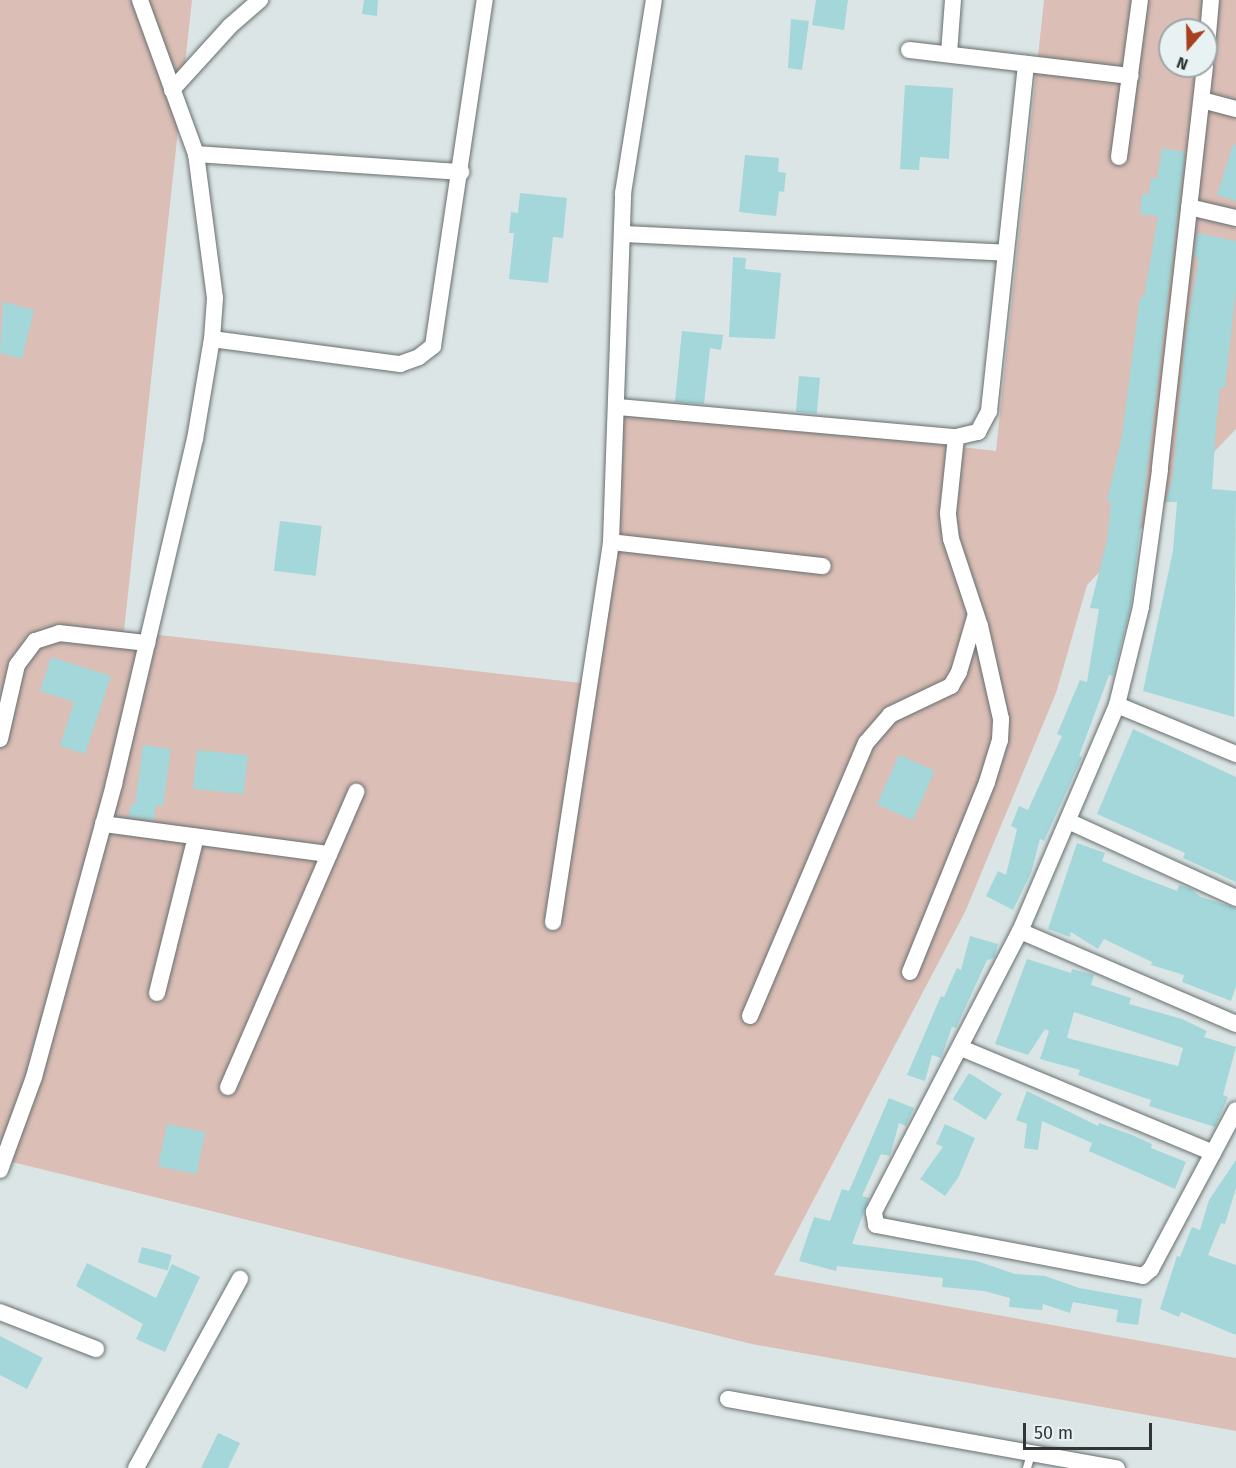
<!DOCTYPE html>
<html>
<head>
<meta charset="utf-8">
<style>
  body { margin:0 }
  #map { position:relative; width:1236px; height:1468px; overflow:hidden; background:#dce5e5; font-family:"Fira Sans",sans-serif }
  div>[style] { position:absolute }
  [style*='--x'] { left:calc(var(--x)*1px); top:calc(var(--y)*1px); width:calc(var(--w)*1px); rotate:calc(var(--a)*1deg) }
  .green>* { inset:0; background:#dbbeb5 }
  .building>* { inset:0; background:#a3d7d9; transform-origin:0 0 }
  .roads { filter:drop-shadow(0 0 2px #676f6f) drop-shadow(0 0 2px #676f6f) }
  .lane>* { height:8px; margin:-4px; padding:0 4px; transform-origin:4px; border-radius:4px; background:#fff }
  .street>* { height:16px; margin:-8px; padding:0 8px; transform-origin:8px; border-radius:8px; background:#fff }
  span { translate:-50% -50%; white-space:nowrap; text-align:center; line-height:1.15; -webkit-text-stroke:6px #e9f2f2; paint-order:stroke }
  .north { position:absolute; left:1158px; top:18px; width:60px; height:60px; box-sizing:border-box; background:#e9f2f2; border:2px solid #9fa6a6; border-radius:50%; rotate:200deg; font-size:16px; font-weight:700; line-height:24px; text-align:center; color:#313535 }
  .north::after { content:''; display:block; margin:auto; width:21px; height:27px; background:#a8401f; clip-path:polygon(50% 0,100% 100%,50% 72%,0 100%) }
  .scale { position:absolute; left:1023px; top:1423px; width:129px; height:27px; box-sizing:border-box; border:3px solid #313535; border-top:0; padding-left:8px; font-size:18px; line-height:21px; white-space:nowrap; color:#313535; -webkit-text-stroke:4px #e9f2f2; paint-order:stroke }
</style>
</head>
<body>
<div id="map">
  <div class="green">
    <div style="clip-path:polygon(evenodd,0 0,192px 0,124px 631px,590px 684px,620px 409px,996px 451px,1044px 0,1236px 0,1236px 429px,1087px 585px,1056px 693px,965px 912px,774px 1275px,1236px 1358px,1236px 1431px,752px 1344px,0 1159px,0 0,1170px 30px,1206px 30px,1206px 66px,1170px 66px,1170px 30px)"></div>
  </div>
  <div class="building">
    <div style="clip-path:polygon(364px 0,378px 0,377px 16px,362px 14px)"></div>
    <div style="clip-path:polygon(816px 0,848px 0,844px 30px,812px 25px)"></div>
    <div style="clip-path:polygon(791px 19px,809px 21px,802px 70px,788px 68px)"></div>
    <div style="clip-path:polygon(905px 85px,953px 88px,949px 159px,920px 157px,919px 170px,900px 169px)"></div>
    <div style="clip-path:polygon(1233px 145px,1236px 145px,1236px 201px,1217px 195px)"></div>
    <div style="clip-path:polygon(1162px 148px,1185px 152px,1131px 605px,1113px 676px,1109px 675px,1079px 756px,1082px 757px,1044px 841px,1040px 839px,1031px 873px,1013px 910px,986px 896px,998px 871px,1006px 875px,1017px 829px,1011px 826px,1019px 806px,1028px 810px,1062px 736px,1057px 734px,1080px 680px,1087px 682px,1099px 609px,1090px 608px,1107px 540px,1111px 502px,1107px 501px,1122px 436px,1140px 297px,1144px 297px,1158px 216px,1140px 214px,1142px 194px,1149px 194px,1151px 178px,1157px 179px)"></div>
    <div style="clip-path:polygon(745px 155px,779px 158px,778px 172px,786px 173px,784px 192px,779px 191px,776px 216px,739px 212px)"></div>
    <div style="clip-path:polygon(520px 193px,567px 198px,563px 238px,553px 237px,548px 283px,509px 279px,514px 233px,509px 233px,511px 212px,518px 213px)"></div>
    <div style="clip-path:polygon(1197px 233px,1236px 241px,1236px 289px,1225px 388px,1220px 388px,1216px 426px,1212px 489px,1236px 491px,1234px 717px,1143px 691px,1173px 551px,1177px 502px,1166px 502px,1173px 475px,1186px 332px,1199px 258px,1194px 257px)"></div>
    <div style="clip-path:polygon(733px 257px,746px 258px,745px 269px,781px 273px,775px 339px,729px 337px)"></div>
    <div style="clip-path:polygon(3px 302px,34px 310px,22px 359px,0 353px)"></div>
    <div style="clip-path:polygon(682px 331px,723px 335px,721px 350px,710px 348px,704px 404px,675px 402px)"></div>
    <div style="left:799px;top:376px;width:21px;height:36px;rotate:5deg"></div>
    <div style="left:280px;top:521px;width:42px;height:50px;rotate:7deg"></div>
    <div style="clip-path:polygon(51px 657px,111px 676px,85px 754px,60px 746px,74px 702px,40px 691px)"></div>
    <div style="clip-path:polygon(1133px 729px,1236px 777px,1236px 882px,1183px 858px,1185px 853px,1097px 814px)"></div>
    <div style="clip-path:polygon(143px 745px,171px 749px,163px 806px,156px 805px,154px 820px,129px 817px,131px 804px,135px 805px)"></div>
    <div style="left:197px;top:750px;width:51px;height:39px;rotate:6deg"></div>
    <div style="left:899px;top:755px;width:39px;height:54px;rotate:24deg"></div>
    <div style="clip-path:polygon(1077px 843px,1105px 853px,1102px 861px,1143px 878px,1177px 891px,1179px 885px,1191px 889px,1201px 897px,1236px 908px,1236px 986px,1231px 1001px,1182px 982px,1184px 975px,1151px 965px,1152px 962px,1104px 939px,1098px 949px,1071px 932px,1070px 937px,1048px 929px)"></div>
    <div style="clip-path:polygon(970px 936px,998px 944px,994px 958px,987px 960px,956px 1028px,952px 1027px,941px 1058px,932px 1055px,925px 1081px,907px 1075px,941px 996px,944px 997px,957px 968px,961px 970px)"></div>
    <div style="clip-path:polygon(evenodd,1027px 959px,1071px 973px,1072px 969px,1094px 975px,1091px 985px,1131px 998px,1129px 1004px,1182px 1019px,1207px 1031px,1204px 1037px,1236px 1047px,1223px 1095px,1228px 1097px,1215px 1127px,1149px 1106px,1151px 1100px,1078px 1075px,1080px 1070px,1040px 1059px,1049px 1031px,1045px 1029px,1028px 1055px,995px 1044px,1027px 959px,1074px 1012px,1183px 1048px,1178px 1066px,1067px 1038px,1074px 1012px)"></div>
    <div style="left:969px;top:1073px;width:39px;height:31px;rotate:32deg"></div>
    <div style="clip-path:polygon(1027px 1091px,1098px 1126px,1099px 1123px,1132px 1135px,1152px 1144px,1151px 1148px,1186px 1162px,1175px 1189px,1089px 1151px,1092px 1143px,1042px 1121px,1038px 1150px,1024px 1148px,1027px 1124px,1016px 1120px)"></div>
    <div style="clip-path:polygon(889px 1098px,914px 1108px,906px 1126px,899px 1123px,890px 1156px,881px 1154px,862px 1196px,869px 1198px,852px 1244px,977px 1261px,1015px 1274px,1045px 1276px,1079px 1288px,1142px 1299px,1138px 1325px,1116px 1322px,1118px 1310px,1073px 1302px,1070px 1313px,1043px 1304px,1042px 1310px,1009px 1307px,1010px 1298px,984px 1291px,942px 1287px,943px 1278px,837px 1266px,836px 1271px,799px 1261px,814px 1217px,830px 1221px,842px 1189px,849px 1191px)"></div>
    <div style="left:167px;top:1124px;width:39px;height:43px;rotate:12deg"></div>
    <div style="clip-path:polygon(945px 1124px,975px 1138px,958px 1178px,945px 1196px,920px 1179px,943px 1147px,936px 1144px)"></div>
    <div style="clip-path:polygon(1236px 1160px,1236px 1188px,1225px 1224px,1221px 1223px,1208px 1255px,1236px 1265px,1236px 1335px,1181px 1312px,1179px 1317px,1160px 1309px,1177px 1256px,1180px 1257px,1192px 1227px,1200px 1230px,1209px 1200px)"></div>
    <div style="left:142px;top:1247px;width:31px;height:16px;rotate:15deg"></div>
    <div style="clip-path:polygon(87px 1263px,156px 1298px,172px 1264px,200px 1277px,165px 1352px,136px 1339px,143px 1324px,76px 1286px)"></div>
    <div style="clip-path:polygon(0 1336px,43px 1358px,27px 1389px,0 1375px)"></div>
    <div style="clip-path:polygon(218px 1433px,240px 1443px,228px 1468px,201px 1468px)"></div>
  </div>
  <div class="roads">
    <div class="lane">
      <div style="--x:1027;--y:1468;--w:15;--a:-74"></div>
    </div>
    <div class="street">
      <div style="--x:909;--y:50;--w:223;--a:6.7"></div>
      <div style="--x:949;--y:53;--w:53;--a:-85.7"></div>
      <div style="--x:1206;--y:57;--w:57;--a:-85"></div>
      <div style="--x:1205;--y:66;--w:406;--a:96.4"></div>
      <div style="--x:1160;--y:470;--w:138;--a:97.9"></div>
      <div style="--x:1141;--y:607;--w:101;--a:103.8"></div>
      <div style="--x:1117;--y:705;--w:246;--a:113.2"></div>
      <div style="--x:1020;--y:931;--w:317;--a:117.5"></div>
      <div style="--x:874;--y:1212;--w:13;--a:81"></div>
      <div style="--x:876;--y:1225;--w:272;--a:10.8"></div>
      <div style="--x:1143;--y:1276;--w:11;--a:-41"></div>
      <div style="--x:1151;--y:1269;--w:180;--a:-61.9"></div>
      <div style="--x:172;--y:90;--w:86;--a:-47.8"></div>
      <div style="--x:230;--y:26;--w:40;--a:-41"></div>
      <div style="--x:1202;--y:100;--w:35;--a:15"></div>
      <div style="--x:196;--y:154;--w:266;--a:3.9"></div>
      <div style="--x:1119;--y:157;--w:158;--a:-82.4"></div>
      <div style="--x:1189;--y:207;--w:48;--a:13.2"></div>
      <div style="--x:622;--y:234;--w:382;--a:2.8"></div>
      <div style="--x:212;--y:339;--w:190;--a:7.6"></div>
      <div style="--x:400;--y:364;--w:20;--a:-20"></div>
      <div style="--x:419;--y:357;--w:18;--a:-38"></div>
      <div style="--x:433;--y:346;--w:350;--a:-81.5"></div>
      <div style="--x:618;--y:407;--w:339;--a:5.1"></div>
      <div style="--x:956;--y:437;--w:23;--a:-13"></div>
      <div style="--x:978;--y:432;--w:24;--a:-62"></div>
      <div style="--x:989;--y:411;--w:349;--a:-83.9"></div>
      <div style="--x:611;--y:542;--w:213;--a:6.5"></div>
      <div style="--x:1117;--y:705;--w:129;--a:22.4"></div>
      <div style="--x:0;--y:739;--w:76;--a:-77.1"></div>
      <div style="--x:17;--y:665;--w:30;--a:-53"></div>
      <div style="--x:35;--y:641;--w:25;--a:-18"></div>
      <div style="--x:59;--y:633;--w:89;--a:6.5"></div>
      <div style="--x:1068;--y:821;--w:185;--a:24.6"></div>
      <div style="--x:103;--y:824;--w:228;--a:7.6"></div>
      <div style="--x:553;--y:922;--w:384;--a:-81.3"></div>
      <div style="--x:611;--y:542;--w:349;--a:-88"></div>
      <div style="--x:623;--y:193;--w:195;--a:-80.9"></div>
      <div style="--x:1020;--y:931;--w:235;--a:23.3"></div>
      <div style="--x:910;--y:972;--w:205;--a:-67.9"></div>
      <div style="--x:987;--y:782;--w:44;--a:-72.8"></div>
      <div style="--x:1000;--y:740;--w:21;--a:-87"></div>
      <div style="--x:1001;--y:719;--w:95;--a:-102.7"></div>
      <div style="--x:980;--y:626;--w:92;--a:-108.4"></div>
      <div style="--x:951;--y:539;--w:26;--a:-97"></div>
      <div style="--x:948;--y:513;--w:76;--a:-84"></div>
      <div style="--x:157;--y:993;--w:161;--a:-76"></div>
      <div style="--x:750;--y:1016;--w:297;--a:-67"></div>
      <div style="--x:866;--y:743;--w:37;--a:-49"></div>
      <div style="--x:890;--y:715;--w:68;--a:-25.4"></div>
      <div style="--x:951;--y:686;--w:16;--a:-60"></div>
      <div style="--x:959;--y:672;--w:60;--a:-73.7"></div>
      <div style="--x:961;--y:1048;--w:273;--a:22.6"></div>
      <div style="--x:228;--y:1087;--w:322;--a:-66.5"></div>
      <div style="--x:0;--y:1170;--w:99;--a:-69.9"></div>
      <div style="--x:34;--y:1077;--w:304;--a:-74.7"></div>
      <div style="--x:114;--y:784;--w:354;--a:-76.8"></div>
      <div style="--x:195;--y:439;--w:101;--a:-80.4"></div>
      <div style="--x:212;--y:339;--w:41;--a:-85.8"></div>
      <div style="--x:215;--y:298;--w:145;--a:-97.5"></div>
      <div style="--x:196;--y:154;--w:164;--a:-110"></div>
      <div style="--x:0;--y:1312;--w:103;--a:21.1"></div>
      <div style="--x:728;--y:1399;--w:395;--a:10.1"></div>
      <div style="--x:136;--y:1468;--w:216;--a:-61.2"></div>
    </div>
  </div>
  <div class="north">N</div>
  <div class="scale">50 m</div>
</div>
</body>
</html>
